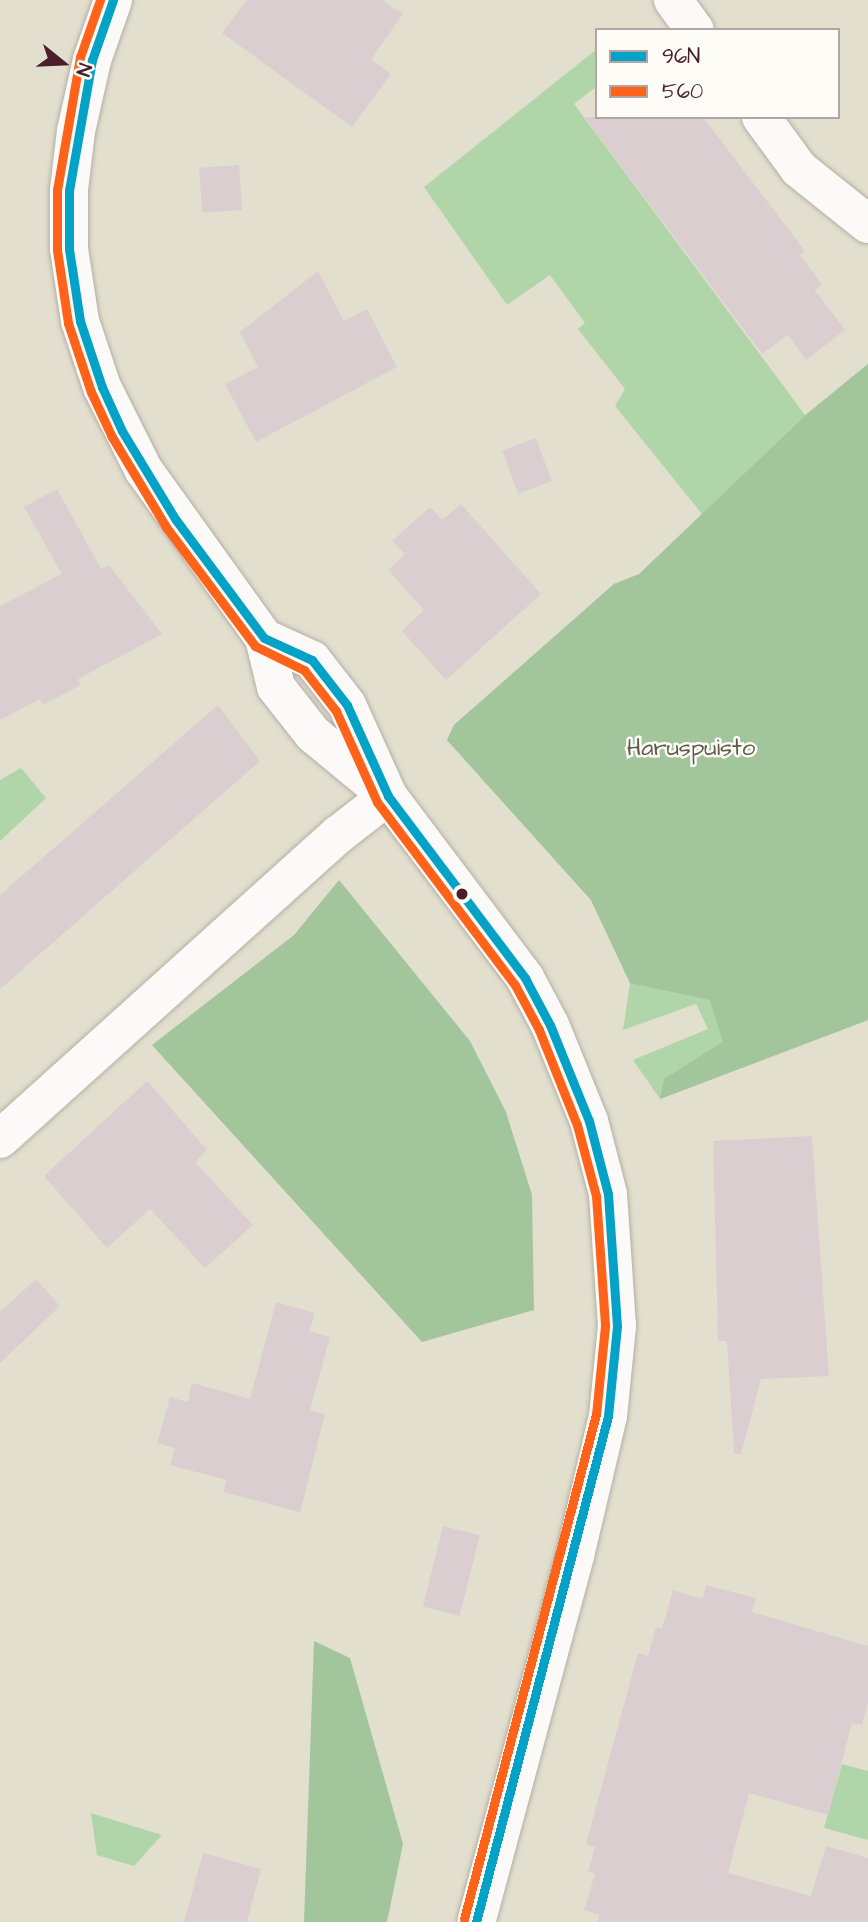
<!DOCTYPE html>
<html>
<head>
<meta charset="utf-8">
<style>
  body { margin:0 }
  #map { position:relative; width:868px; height:1922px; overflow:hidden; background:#e3dfce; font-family:"Architects Daughter",sans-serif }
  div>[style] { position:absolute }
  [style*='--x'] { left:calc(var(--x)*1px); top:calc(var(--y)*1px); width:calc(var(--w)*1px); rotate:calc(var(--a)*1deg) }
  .green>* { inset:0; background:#b0d5a8 }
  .forest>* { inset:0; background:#a2c59c }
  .building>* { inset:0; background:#dbced0; transform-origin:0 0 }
  .roads { filter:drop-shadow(0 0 2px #b5afa5) drop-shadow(0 0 2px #b5afa5) }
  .minor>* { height:38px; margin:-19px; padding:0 19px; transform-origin:19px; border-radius:19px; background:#fbfaf8 }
  .bus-1>* { height:9px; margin:-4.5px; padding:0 4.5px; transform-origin:4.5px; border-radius:4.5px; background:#04a2c6 }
  .bus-2>* { height:9px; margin:-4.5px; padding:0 4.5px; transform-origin:4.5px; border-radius:4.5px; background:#ff6319 }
  .dots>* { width:19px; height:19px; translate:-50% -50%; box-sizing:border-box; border:4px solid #fdfcf7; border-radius:50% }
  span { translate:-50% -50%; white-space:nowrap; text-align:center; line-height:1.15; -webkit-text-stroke:5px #fdfcf7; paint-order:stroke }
  .park-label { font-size:24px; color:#5f5c4c }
  .legend { position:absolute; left:595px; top:28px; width:245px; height:91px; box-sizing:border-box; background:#fdfcf7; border:2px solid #b5a4a5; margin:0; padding:9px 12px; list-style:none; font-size:21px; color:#4a1f2b }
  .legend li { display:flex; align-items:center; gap:14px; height:35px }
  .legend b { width:35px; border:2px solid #b5a4a5 }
  .north { position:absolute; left:28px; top:28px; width:70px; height:70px; -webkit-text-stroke:5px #fdfcf7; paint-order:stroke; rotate:108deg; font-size:19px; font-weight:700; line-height:28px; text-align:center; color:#4a1f2b }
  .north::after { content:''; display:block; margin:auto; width:24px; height:32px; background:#4a1f2b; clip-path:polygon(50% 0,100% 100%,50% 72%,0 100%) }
</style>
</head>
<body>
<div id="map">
  <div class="green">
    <div style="clip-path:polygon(597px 49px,597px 86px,574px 104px,805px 415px,868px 364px,868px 1020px,660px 1099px,633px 1060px,708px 1029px,696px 1004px,623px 1030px,630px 983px,591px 900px,447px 740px,454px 725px,614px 584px,639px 575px,702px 514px,615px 406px,625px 389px,578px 329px,585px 323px,550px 275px,507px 305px,424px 187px)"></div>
    <div style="clip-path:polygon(21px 768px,46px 798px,0 841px,0 780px)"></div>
    <div style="clip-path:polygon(842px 1764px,868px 1771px,868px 1840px,824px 1828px)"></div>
    <div style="clip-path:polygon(91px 1813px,162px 1835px,134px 1866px,97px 1855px)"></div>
  </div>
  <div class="forest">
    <div style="clip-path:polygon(868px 364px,868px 1020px,660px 1099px,664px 1079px,723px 1042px,710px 1000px,630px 983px,591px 900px,447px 740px,454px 725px,614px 584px,639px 574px,806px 415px)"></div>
    <div style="clip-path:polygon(339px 880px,470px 1041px,506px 1112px,532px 1195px,534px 1310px,422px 1342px,152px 1045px,294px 935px)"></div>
    <div style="clip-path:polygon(314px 1641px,350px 1658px,403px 1844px,387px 1922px,304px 1922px)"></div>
  </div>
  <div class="building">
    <div style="clip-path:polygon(247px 0,383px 0,403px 14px,371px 59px,391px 74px,352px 127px,222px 33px)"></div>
    <div style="clip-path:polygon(584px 117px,703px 117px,805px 251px,800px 255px,822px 284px,815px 290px,845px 330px,806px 360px,788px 335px,762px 354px)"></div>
    <div style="left:239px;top:165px;width:45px;height:40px;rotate:86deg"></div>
    <div style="clip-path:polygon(318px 271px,344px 321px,367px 309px,397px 367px,256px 442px,225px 384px,258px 367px,240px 332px)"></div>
    <div style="left:536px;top:438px;width:46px;height:36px;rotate:70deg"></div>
    <div style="clip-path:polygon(57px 489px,101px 569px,109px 565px,162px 634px,78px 679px,81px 685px,43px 705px,40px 699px,0 720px,0 606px,62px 574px,24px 507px)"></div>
    <div style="clip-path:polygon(461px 504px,541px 594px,446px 680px,402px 631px,424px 610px,388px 570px,405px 554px,392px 541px,430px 507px,442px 520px)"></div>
    <div style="clip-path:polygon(218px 705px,260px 761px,0 989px,0 895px)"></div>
    <div style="clip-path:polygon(147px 1081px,207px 1150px,195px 1162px,253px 1225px,205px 1268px,150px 1209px,107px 1248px,44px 1176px)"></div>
    <div style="clip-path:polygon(812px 1136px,829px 1376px,761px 1379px,741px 1454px,734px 1454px,727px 1341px,718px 1341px,713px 1141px)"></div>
    <div style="clip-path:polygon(36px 1279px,60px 1306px,0 1363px,0 1312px)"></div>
    <div style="clip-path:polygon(276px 1302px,315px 1313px,309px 1331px,330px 1337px,310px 1410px,325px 1414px,300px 1512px,223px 1492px,227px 1480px,170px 1465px,175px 1448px,157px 1443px,170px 1397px,188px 1402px,192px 1383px,250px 1399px)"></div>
    <div style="left:443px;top:1526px;width:38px;height:83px;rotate:14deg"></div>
    <div style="clip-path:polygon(706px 1585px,756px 1598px,752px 1612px,868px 1646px,868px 1702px,862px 1725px,852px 1723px,828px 1815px,749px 1793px,728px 1873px,811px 1896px,826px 1846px,868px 1858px,868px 1922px,597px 1922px,599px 1915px,584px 1910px,595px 1874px,588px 1872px,595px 1847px,586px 1844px,638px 1653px,648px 1656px,656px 1627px,662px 1629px,673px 1590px,703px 1599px)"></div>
    <div style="clip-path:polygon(203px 1853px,261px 1869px,247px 1922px,184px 1922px)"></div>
  </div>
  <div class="roads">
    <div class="minor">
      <div style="--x:113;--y:0;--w:64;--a:109.3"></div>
      <div style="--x:92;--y:60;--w:73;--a:102.7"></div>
      <div style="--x:76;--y:131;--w:59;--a:96.8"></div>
      <div style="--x:69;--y:190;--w:59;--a:90"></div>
      <div style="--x:69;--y:249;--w:73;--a:81.3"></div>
      <div style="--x:80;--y:321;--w:70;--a:71.6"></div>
      <div style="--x:102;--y:387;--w:92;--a:63.4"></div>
      <div style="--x:143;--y:469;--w:208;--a:54.4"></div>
      <div style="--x:264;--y:638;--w:50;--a:76.2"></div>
      <div style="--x:276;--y:687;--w:60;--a:51.8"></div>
      <div style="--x:313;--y:734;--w:88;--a:39.5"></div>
      <div style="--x:673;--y:0;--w:37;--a:54"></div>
      <div style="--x:761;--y:117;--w:64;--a:53.8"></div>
      <div style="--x:799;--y:169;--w:88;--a:38.6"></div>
      <div style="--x:264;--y:638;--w:53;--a:24.6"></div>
      <div style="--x:312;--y:660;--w:57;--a:52.1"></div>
      <div style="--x:347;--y:705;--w:100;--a:65.7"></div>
      <div style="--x:388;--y:796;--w:228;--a:53"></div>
      <div style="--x:525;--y:978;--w:53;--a:62"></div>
      <div style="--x:550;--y:1025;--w:104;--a:67.9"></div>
      <div style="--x:589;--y:1121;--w:75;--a:75.4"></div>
      <div style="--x:608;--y:1194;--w:132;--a:86.1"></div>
      <div style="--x:617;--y:1326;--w:90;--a:95.7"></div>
      <div style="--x:608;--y:1416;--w:144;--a:103.3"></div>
      <div style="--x:575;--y:1556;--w:379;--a:105.1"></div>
      <div style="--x:0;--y:1139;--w:456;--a:-42"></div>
      <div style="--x:339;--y:834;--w:62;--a:-37.8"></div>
    </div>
  </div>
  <div class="bus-1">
    <div style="--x:113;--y:0;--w:64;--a:109.3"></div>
    <div style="--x:92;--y:60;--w:132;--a:100"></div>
    <div style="--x:69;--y:190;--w:59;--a:90"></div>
    <div style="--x:69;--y:249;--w:73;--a:81.3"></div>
    <div style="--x:80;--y:321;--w:70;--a:71.6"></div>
    <div style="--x:102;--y:387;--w:48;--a:65.6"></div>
    <div style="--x:122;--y:431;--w:104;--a:58.8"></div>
    <div style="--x:176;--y:520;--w:147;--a:53.3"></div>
    <div style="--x:264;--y:638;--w:53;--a:24.6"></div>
    <div style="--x:312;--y:660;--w:57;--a:52.1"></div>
    <div style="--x:347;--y:705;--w:100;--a:65.7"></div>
    <div style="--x:388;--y:796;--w:228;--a:53"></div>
    <div style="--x:525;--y:978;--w:53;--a:62"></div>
    <div style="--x:550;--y:1025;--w:104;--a:67.9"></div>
    <div style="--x:589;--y:1121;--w:75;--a:75.4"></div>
    <div style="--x:608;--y:1194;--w:132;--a:86.1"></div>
    <div style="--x:617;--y:1326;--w:90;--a:95.7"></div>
    <div style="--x:608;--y:1416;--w:523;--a:104.62"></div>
  </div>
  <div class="bus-2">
    <div style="--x:100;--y:0;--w:60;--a:109.3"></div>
    <div style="--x:80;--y:57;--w:135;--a:99.8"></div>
    <div style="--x:57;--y:190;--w:60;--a:90"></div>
    <div style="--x:57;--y:250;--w:74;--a:81.4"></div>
    <div style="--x:68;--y:323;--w:73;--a:71.6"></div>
    <div style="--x:91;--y:392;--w:50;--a:65"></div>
    <div style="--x:112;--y:437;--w:105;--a:59"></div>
    <div style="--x:166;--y:527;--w:149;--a:53.2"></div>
    <div style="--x:255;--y:646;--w:55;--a:26.1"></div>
    <div style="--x:304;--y:670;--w:52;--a:52"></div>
    <div style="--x:336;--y:711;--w:100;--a:65.7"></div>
    <div style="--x:377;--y:802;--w:229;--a:53"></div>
    <div style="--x:515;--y:985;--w:51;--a:61.9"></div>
    <div style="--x:539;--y:1030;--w:102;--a:68.2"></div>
    <div style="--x:577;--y:1125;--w:73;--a:75"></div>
    <div style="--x:596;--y:1196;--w:130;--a:86"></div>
    <div style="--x:605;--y:1326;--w:88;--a:95.8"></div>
    <div style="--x:596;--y:1414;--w:522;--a:104.65"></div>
  </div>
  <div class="dots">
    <div style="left:462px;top:894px;background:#4a1f2b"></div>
  </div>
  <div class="park-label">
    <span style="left:691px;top:749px">Haruspuisto</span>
  </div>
  <ul class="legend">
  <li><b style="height:9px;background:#04a2c6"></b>96N</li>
  <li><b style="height:9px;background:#ff6319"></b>560</li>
  </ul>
  <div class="north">N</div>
</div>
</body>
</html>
